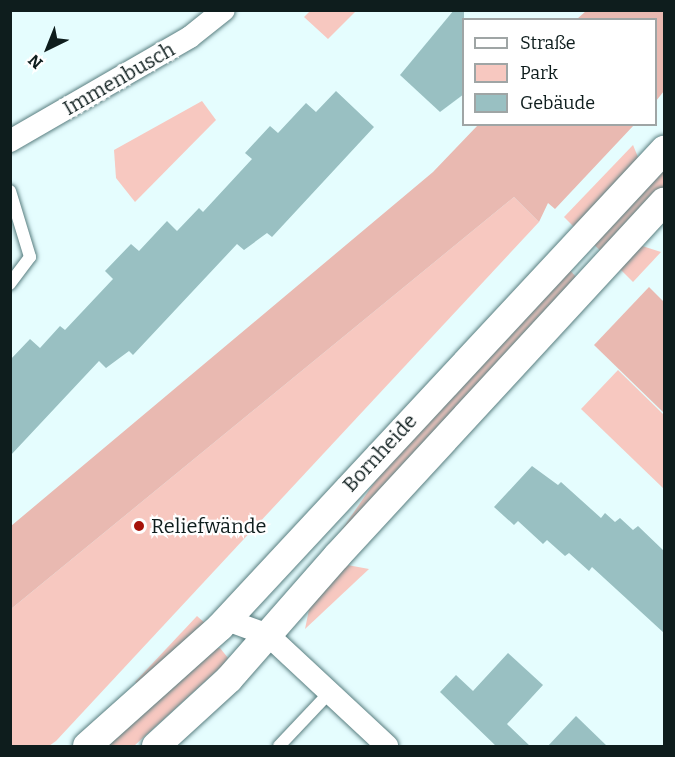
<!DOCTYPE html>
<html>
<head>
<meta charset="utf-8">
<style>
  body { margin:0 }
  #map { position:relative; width:675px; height:757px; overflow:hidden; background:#e5fdfe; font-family:Bitter,serif }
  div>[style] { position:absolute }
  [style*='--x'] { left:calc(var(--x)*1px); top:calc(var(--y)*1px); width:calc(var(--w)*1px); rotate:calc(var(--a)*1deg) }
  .green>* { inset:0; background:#f7c8c0 }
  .forest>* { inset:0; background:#e9b9b1 }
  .building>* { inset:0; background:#99c0c2 }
  .roads { filter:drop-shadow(0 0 2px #597e80) drop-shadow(0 0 2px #597e80) }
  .service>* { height:12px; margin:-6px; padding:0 6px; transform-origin:6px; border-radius:6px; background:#fff }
  .minor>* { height:22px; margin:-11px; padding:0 11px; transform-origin:11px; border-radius:11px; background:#fff }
  .tertiary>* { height:28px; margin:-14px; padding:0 14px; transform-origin:14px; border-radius:14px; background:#fff }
  .dots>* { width:16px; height:16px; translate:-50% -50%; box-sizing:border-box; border:3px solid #fff; border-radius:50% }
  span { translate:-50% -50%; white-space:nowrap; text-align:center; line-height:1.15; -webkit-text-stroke:4.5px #fff; paint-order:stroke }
  .street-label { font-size:20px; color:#0e1d1d }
  .poi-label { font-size:20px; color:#0e1d1d }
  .left { translate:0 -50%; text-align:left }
  .frame { position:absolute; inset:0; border:12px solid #0e1d1d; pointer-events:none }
  .legend { position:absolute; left:462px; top:18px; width:195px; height:108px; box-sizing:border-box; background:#fff; border:2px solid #9fa5a5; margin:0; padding:8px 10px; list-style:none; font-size:18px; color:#0e1d1d }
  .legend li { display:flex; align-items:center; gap:12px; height:30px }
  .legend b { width:30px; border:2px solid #9fa5a5 }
  .north { position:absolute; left:18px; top:18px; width:60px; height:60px; -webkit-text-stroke:4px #fff; paint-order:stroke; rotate:223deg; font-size:16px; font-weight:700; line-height:24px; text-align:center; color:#0e1d1d }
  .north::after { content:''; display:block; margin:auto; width:21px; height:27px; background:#0e1d1d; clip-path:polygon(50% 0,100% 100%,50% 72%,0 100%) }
</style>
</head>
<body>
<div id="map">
  <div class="green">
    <div style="clip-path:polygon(310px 11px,310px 10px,356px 11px,328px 39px,304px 17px)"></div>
    <div style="clip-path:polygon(202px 101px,216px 120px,135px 202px,116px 178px,114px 150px)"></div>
    <div style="clip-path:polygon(633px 145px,640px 162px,577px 230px,564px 217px)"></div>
    <div style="clip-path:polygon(664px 160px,664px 189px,604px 254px,589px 240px)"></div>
    <div style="clip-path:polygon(514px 197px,539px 222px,56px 741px,49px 746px,11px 746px,11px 609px)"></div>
    <div style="clip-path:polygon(636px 244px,661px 252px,633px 282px,616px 265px)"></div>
    <div style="clip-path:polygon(565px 265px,579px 280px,336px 538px,410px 431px)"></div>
    <div style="clip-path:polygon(618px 370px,664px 415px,664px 489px,581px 409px)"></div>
    <div style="clip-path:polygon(342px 564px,369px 569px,305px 629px,310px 605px)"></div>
    <div style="clip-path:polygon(197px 616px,206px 624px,139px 685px,135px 682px)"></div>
    <div style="clip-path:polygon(220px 648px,228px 658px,222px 666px,134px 746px,100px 746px,211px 649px)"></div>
  </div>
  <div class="forest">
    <div style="clip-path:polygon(586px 11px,664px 11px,664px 91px,656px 101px,656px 20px,577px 19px)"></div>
    <div style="clip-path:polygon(478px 125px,634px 125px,555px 209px,548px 203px,539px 222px,514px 197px,11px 609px,11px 526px,433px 172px)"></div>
    <div style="clip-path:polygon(649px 287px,664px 302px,664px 413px,594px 345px)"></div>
  </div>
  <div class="building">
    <div style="clip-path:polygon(454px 10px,464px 10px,464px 94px,440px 112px,400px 75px)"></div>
    <div style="clip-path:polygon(336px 91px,374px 127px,272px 237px,267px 233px,244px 250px,237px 244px,133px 355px,129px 351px,106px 368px,99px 361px,10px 456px,10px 360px,30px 339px,40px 348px,60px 326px,65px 330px,113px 279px,105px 271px,131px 244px,139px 251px,167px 221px,177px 231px,199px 208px,203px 212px,252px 159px,245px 153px,270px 126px,278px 133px,306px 103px,316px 112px)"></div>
    <div style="clip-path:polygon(532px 466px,558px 485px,561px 482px,601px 518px,605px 513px,615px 522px,620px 518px,633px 530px,638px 526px,664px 551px,664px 633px,592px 567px,589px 571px,569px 553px,565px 556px,547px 540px,543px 544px,518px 521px,514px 525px,494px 507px)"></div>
    <div style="clip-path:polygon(508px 653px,543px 685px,507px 724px,531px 747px,497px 747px,440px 692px,456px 675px,473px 691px)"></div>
    <div style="clip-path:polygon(576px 716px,608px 747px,547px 747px)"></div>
  </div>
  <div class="roads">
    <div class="service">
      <div style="--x:10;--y:191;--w:69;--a:73.1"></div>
      <div style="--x:30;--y:257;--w:34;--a:127"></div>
      <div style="--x:279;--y:746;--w:76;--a:-46.6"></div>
    </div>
    <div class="minor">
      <div style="--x:10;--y:141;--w:208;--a:-30"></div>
      <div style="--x:190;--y:37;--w:43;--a:-38.5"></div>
      <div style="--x:227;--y:620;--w:44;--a:20.1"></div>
      <div style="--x:268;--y:635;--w:163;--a:43"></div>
    </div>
    <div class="tertiary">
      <div style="--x:87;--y:746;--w:178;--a:-41.8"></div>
      <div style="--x:220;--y:627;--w:652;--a:-47.05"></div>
      <div style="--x:156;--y:746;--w:99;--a:-42.5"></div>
      <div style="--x:229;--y:679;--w:164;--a:-48.7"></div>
      <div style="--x:337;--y:556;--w:482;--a:-47.3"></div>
    </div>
  </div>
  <div class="dots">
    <div style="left:139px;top:526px;background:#a61209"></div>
  </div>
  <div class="street-label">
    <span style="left:119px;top:79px;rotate:-30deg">Immenbusch</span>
    <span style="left:380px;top:453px;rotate:-47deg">Bornheide</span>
  </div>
  <div class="poi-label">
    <span class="left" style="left:151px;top:526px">Reliefwände</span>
  </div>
  <div class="frame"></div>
  <ul class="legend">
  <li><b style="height:8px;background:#fff"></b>Straße</li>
  <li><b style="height:16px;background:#f7c8c0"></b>Park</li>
  <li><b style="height:16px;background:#99c0c2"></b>Gebäude</li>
  </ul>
  <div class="north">N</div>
</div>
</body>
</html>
